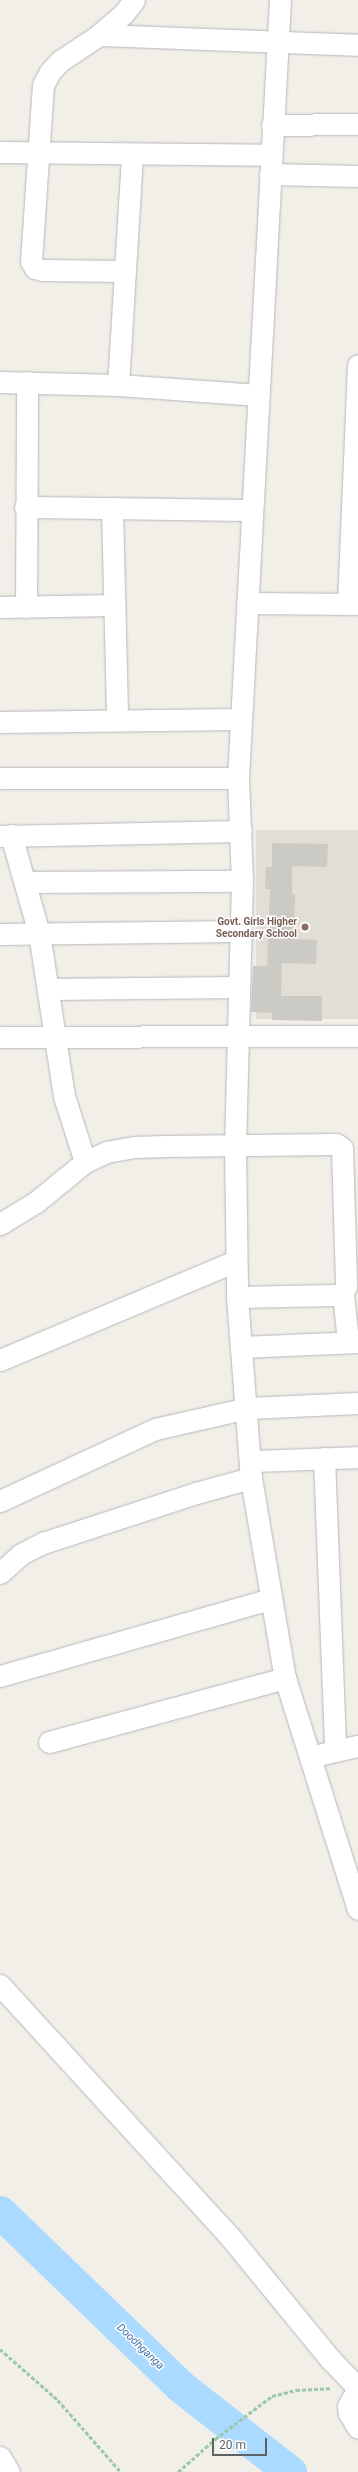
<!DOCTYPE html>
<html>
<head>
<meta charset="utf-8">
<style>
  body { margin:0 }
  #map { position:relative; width:358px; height:2472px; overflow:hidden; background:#f1efe8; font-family:Roboto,sans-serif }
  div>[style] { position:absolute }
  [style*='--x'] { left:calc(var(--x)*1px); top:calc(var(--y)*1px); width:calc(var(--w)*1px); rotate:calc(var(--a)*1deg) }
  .education>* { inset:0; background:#e1ded6; transform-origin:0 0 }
  .river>* { height:33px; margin:-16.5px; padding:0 16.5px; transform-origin:16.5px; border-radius:16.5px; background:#aadaff }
  .building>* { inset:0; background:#cccac5 }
  .path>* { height:2.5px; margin-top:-1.25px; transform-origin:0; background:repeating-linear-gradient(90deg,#9cc7a9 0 4px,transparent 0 6px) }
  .roads { filter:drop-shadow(0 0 1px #b5b8bc) drop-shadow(0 0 1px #b5b8bc) }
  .minor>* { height:21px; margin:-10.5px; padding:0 10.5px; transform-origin:10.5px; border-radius:10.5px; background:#fff }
  .dots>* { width:11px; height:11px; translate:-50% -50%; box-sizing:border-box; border:2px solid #fff; border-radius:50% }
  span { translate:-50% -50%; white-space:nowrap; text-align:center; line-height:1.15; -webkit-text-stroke:3px #fff; paint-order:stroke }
  .education-label { font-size:10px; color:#785e54; font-weight:700 }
  .right { translate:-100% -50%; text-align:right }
  .water-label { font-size:11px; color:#4174aa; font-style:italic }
  .scale { position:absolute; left:212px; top:2438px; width:55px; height:18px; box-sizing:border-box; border:2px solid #5f6368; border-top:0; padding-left:5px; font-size:12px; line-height:14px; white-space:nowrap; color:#5f6368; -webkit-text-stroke:3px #fff; paint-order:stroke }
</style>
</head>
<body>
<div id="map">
  <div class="education">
    <div style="left:358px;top:830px;width:189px;height:102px;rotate:90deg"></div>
  </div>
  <div class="river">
    <div style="--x:0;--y:2212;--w:250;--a:44"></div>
    <div style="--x:180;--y:2386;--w:140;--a:38"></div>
  </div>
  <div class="building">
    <div style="clip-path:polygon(272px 843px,328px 844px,327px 867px,292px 866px,292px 894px,295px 894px,294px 939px,317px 940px,316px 964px,282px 963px,281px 996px,322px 996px,322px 1021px,272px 1020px,272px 1013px,251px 1012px,253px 966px,267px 966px,270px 889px,265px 889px,266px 867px,272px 867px)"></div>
  </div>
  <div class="path">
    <div style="--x:0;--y:2349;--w:77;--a:41.3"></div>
    <div style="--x:58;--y:2400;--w:96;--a:48.8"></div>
    <div style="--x:178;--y:2472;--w:50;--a:-41.7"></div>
    <div style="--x:215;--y:2439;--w:71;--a:-37"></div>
    <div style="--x:272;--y:2396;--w:25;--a:-14"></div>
    <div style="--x:296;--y:2390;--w:34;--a:-3"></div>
  </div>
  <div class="roads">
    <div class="minor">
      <div style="--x:280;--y:0;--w:779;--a:93.09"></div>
      <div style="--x:238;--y:778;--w:103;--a:87.8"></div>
      <div style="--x:242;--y:881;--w:264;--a:91.5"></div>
      <div style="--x:235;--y:1145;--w:152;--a:89.2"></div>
      <div style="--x:237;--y:1297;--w:182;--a:85.6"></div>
      <div style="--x:251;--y:1478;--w:203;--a:80.4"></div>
      <div style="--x:285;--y:1678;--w:242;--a:72.5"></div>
      <div style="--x:99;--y:35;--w:259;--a:2.2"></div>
      <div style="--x:272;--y:125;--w:86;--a:-0.7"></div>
      <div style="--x:0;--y:152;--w:270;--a:0.6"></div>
      <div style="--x:270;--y:174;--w:88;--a:1.3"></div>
      <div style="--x:124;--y:271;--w:82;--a:-179.3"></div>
      <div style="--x:42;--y:270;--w:7;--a:-164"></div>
      <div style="--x:35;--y:268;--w:8;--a:-120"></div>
      <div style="--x:31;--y:261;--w:176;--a:-86.1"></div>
      <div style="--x:43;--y:85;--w:15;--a:-62"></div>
      <div style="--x:50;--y:72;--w:15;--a:-48"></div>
      <div style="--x:60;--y:61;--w:47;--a:-33.7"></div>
      <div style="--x:99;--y:35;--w:33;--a:-41"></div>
      <div style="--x:124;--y:13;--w:16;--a:-52"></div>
      <div style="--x:0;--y:382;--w:118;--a:1.5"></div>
      <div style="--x:118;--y:385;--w:141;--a:4.1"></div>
      <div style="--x:118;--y:385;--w:230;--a:-86.5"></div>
      <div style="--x:25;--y:507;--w:227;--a:0.8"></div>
      <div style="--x:112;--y:508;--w:211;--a:88.6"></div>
      <div style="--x:247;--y:603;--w:111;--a:0.5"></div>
      <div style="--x:348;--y:604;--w:239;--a:-87.6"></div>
      <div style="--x:0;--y:607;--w:114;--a:-1"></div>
      <div style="--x:26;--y:607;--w:225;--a:-89.7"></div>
      <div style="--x:0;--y:722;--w:240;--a:-0.7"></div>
      <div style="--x:0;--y:778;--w:238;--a:0"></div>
      <div style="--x:11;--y:835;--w:102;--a:74.1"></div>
      <div style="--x:39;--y:933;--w:165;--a:81.3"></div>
      <div style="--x:64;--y:1096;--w:69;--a:72.3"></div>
      <div style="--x:0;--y:836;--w:241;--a:-1.2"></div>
      <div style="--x:25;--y:882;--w:217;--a:-0.3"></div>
      <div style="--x:0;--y:934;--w:240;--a:-0.7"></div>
      <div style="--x:49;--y:989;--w:190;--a:-0.6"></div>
      <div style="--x:0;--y:1037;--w:358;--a:-0.2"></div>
      <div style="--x:0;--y:1224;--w:42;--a:-31.4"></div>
      <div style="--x:36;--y:1202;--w:63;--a:-39.2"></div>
      <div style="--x:85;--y:1162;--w:23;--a:-25"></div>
      <div style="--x:106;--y:1152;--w:28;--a:-10"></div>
      <div style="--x:134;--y:1147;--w:31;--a:-2"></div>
      <div style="--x:165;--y:1146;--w:171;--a:-0.7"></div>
      <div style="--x:336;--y:1144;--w:7;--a:34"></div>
      <div style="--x:342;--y:1148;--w:138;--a:88.3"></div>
      <div style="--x:346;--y:1286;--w:8;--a:113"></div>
      <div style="--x:343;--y:1293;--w:9;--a:167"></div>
      <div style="--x:334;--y:1295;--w:97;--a:178.8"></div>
      <div style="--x:343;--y:1293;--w:49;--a:84.2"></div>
      <div style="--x:241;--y:1347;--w:117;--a:-2.4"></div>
      <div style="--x:0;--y:1360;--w:256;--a:-22.8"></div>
      <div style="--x:324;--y:1458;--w:293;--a:87.8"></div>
      <div style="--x:251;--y:1461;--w:107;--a:-2.1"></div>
      <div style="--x:0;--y:1501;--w:171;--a:-24.9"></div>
      <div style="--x:155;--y:1429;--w:95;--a:-12.7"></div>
      <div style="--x:248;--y:1408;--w:110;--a:-2.6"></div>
      <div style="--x:0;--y:1573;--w:28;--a:-42"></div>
      <div style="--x:21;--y:1554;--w:25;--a:-27"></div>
      <div style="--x:43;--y:1543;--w:161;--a:-18.1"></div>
      <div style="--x:196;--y:1493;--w:57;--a:-15.3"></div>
      <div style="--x:0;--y:1676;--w:281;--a:-15.9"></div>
      <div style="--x:49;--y:1742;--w:245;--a:-15.2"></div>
      <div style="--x:322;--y:1754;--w:37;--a:-13"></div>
      <div style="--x:0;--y:1985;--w:343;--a:47.6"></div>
      <div style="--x:231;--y:2238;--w:158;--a:50.7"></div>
      <div style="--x:331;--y:2360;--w:39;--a:46"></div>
      <div style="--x:358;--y:2388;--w:21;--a:119"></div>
      <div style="--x:348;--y:2406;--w:7;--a:82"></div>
      <div style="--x:349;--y:2413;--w:17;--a:59"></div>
      <div style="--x:0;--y:2457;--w:17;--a:59"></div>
    </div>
  </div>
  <div class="dots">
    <div style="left:305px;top:927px;background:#8d6e63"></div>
  </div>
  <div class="education-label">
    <span class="right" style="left:297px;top:927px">Govt. Girls Higher<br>Secondary School</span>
  </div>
  <div class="water-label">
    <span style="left:140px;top:2347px;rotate:44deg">Doodhganga</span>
  </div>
  <div class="scale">20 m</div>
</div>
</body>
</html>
